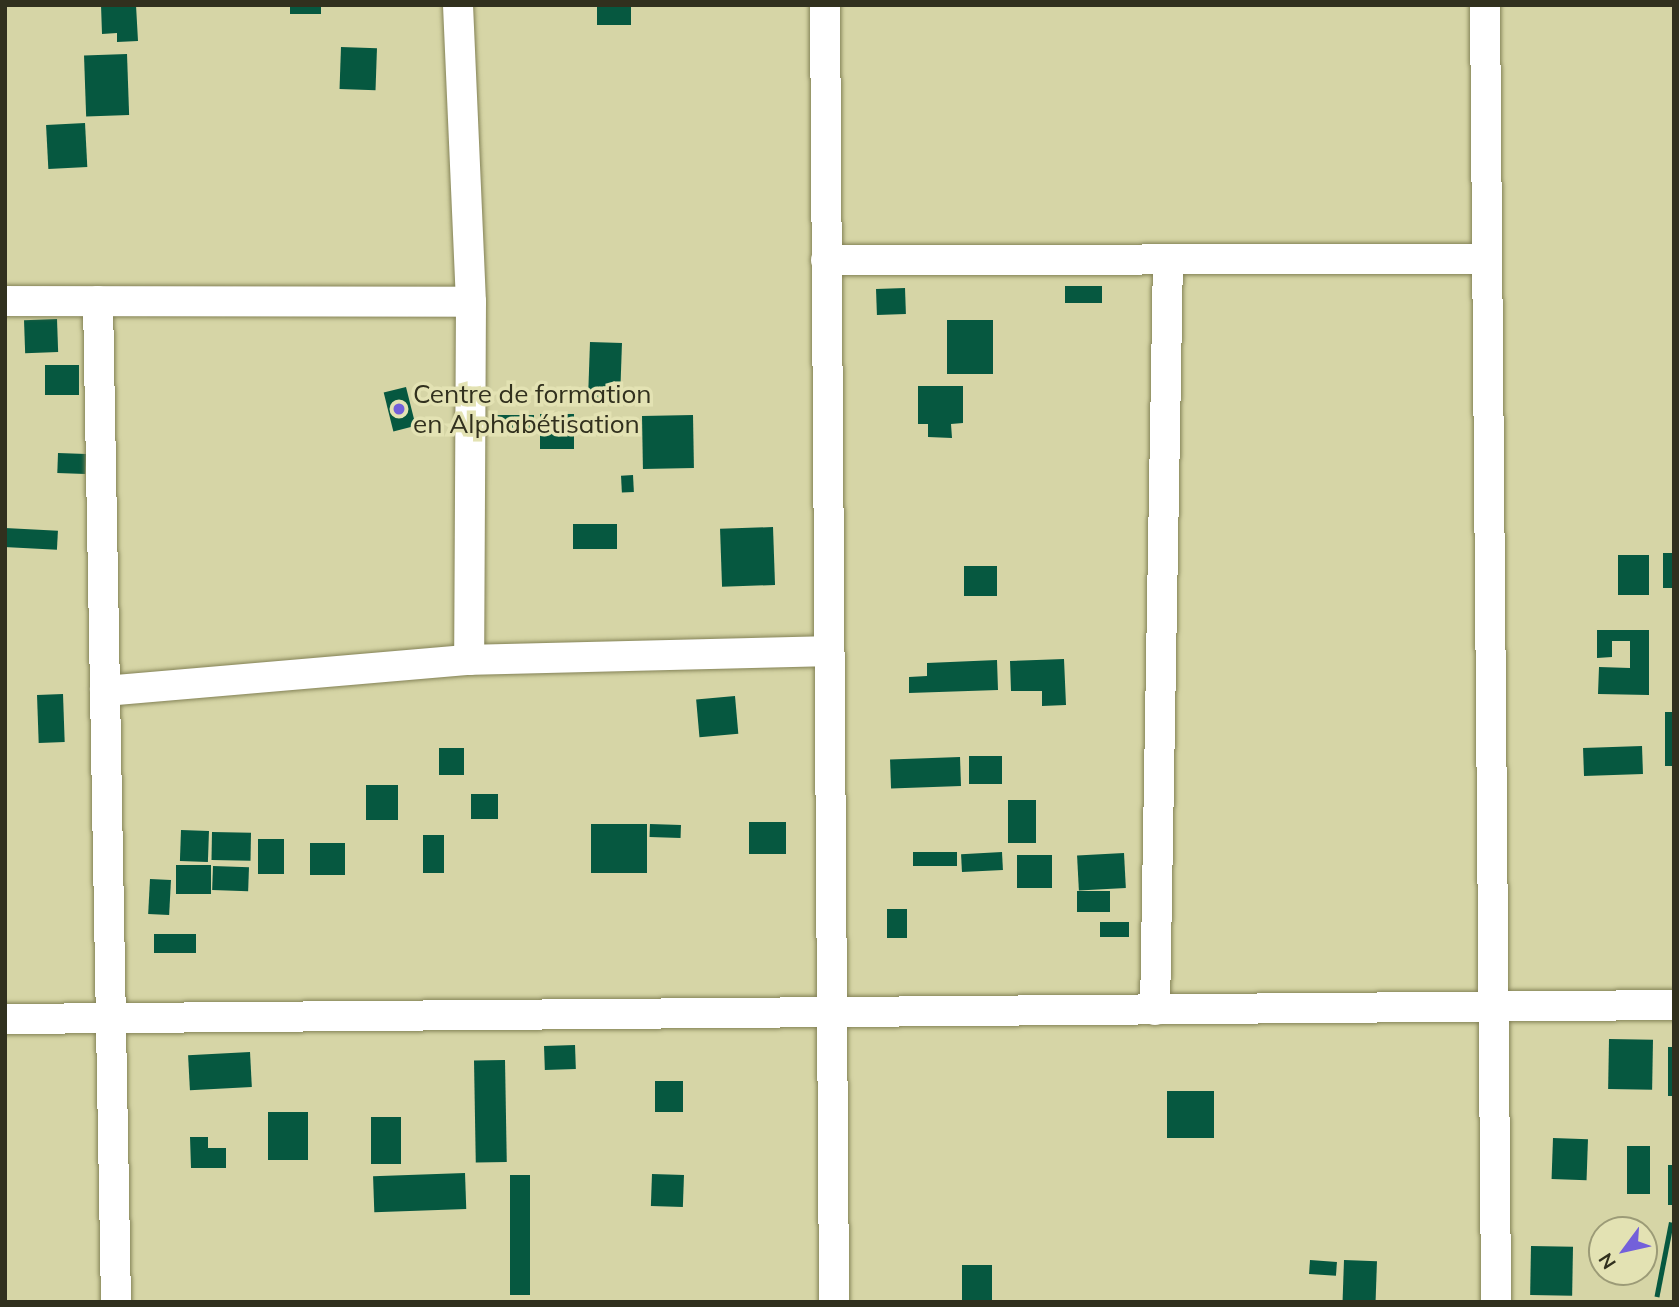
<!DOCTYPE html>
<html>
<head>
<meta charset="utf-8">
<style>
  body { margin:0 }
  #map { position:relative; width:1679px; height:1307px; overflow:hidden; background:#d6d5a6; font-family:Mulish,sans-serif }
  div>[style] { position:absolute }
  [style*='--x'] { left:calc(var(--x)*1px); top:calc(var(--y)*1px); width:calc(var(--w)*1px); rotate:calc(var(--a)*1deg) }
  .building>* { inset:0; background:#065840; transform-origin:0 0 }
  .roads { filter:drop-shadow(0 0 2px #838256) drop-shadow(0 0 2px #838256) }
  .minor>* { height:30px; margin:-15px; padding:0 15px; transform-origin:15px; border-radius:15px; background:#fff }
  .dots>* { width:19px; height:19px; translate:-50% -50%; box-sizing:border-box; border:4px solid #e3e2b3; border-radius:50% }
  span { translate:-50% -50%; white-space:nowrap; text-align:center; line-height:1.15; -webkit-text-stroke:7px #e3e2b3; paint-order:stroke }
  .poi-label { font-size:26px; color:#31301e }
  .left { translate:0 -50%; text-align:left }
  .frame { position:absolute; inset:0; border:7px solid #31301e; pointer-events:none }
  .north { position:absolute; left:1588px; top:1216px; width:70px; height:70px; box-sizing:border-box; background:#e3e2b3; border:2px solid #9c9b77; border-radius:50%; rotate:237deg; font-size:19px; font-weight:700; line-height:28px; text-align:center; color:#31301e }
  .north::after { content:''; display:block; margin:auto; width:24px; height:32px; background:#7360da; clip-path:polygon(50% 0,100% 100%,50% 72%,0 100%) }
</style>
</head>
<body>
<div id="map">
  <div class="building">
    <div style="clip-path:polygon(101px 5px,136px 5px,138px 41px,117px 42px,117px 33px,102px 34px)"></div>
    <div style="left:290px;top:5px;width:31px;height:9px"></div>
    <div style="left:597px;top:5px;width:34px;height:20px"></div>
    <div style="left:341px;top:47px;width:36px;height:42px;rotate:2deg"></div>
    <div style="left:127px;top:54px;width:61px;height:43px;rotate:88deg"></div>
    <div style="left:85px;top:123px;width:44px;height:39px;rotate:87deg"></div>
    <div style="left:1065px;top:286px;width:37px;height:17px"></div>
    <div style="left:905px;top:288px;width:26px;height:29px;rotate:88deg"></div>
    <div style="left:57px;top:319px;width:33px;height:33px;rotate:88deg"></div>
    <div style="left:947px;top:320px;width:46px;height:54px"></div>
    <div style="left:590px;top:342px;width:32px;height:55px;rotate:2deg"></div>
    <div style="left:45px;top:365px;width:34px;height:30px"></div>
    <div style="clip-path:polygon(918px 386px,963px 386px,963px 423px,951px 424px,952px 438px,928px 437px,928px 424px,918px 424px)"></div>
    <div style="left:406px;top:387px;width:40px;height:23px;rotate:76deg"></div>
    <div style="left:540px;top:414px;width:34px;height:35px"></div>
    <div style="left:497px;top:415px;width:37px;height:18px"></div>
    <div style="left:693px;top:415px;width:53px;height:51px;rotate:89deg"></div>
    <div style="left:58px;top:453px;width:28px;height:20px;rotate:2deg"></div>
    <div style="left:633px;top:475px;width:17px;height:12px;rotate:87deg"></div>
    <div style="left:573px;top:524px;width:44px;height:25px"></div>
    <div style="left:773px;top:527px;width:58px;height:53px;rotate:88deg"></div>
    <div style="left:5px;top:528px;width:53px;height:19px;rotate:3deg"></div>
    <div style="left:1663px;top:553px;width:11px;height:35px"></div>
    <div style="left:1618px;top:555px;width:31px;height:40px"></div>
    <div style="left:964px;top:566px;width:33px;height:30px"></div>
    <div style="clip-path:polygon(1597px 630px,1649px 630px,1649px 695px,1598px 694px,1599px 667px,1630px 668px,1630px 641px,1612px 641px,1612px 657px,1597px 658px)"></div>
    <div style="clip-path:polygon(1064px 659px,1066px 705px,1042px 706px,1042px 691px,1011px 691px,1010px 661px)"></div>
    <div style="clip-path:polygon(997px 660px,998px 690px,909px 693px,909px 677px,927px 676px,927px 663px)"></div>
    <div style="left:63px;top:694px;width:48px;height:26px;rotate:88deg"></div>
    <div style="left:735px;top:696px;width:38px;height:39px;rotate:85deg"></div>
    <div style="left:1674px;top:712px;width:54px;height:9px;rotate:90deg"></div>
    <div style="left:1642px;top:746px;width:28px;height:59px;rotate:88deg"></div>
    <div style="left:439px;top:748px;width:25px;height:27px"></div>
    <div style="left:1002px;top:756px;width:28px;height:33px;rotate:90deg"></div>
    <div style="left:960px;top:757px;width:29px;height:70px;rotate:88deg"></div>
    <div style="left:366px;top:785px;width:32px;height:35px"></div>
    <div style="left:471px;top:794px;width:27px;height:25px"></div>
    <div style="left:1036px;top:800px;width:43px;height:28px;rotate:90deg"></div>
    <div style="left:749px;top:822px;width:37px;height:32px"></div>
    <div style="left:591px;top:824px;width:56px;height:49px"></div>
    <div style="left:650px;top:824px;width:31px;height:13px;rotate:2deg"></div>
    <div style="left:181px;top:830px;width:28px;height:31px;rotate:2deg"></div>
    <div style="left:212px;top:832px;width:39px;height:28px;rotate:1deg"></div>
    <div style="left:423px;top:835px;width:21px;height:38px"></div>
    <div style="left:258px;top:839px;width:26px;height:35px"></div>
    <div style="left:310px;top:843px;width:35px;height:32px"></div>
    <div style="left:957px;top:852px;width:14px;height:44px;rotate:90deg"></div>
    <div style="left:1002px;top:852px;width:18px;height:41px;rotate:87deg"></div>
    <div style="left:1124px;top:853px;width:35px;height:47px;rotate:87deg"></div>
    <div style="left:1017px;top:855px;width:35px;height:33px"></div>
    <div style="left:176px;top:865px;width:35px;height:29px"></div>
    <div style="left:213px;top:866px;width:36px;height:24px;rotate:2deg"></div>
    <div style="left:150px;top:879px;width:21px;height:35px;rotate:3deg"></div>
    <div style="left:1110px;top:891px;width:21px;height:33px;rotate:90deg"></div>
    <div style="left:887px;top:909px;width:20px;height:29px"></div>
    <div style="left:1100px;top:922px;width:29px;height:15px"></div>
    <div style="left:154px;top:934px;width:42px;height:19px"></div>
    <div style="left:1609px;top:1039px;width:44px;height:50px;rotate:1deg"></div>
    <div style="left:575px;top:1045px;width:24px;height:31px;rotate:88deg"></div>
    <div style="left:1668px;top:1047px;width:6px;height:49px"></div>
    <div style="left:250px;top:1052px;width:35px;height:62px;rotate:87deg"></div>
    <div style="left:505px;top:1060px;width:102px;height:31px;rotate:89deg"></div>
    <div style="left:655px;top:1081px;width:28px;height:31px"></div>
    <div style="left:1167px;top:1091px;width:47px;height:47px"></div>
    <div style="left:268px;top:1112px;width:40px;height:48px"></div>
    <div style="left:371px;top:1117px;width:30px;height:47px"></div>
    <div style="clip-path:polygon(190px 1137px,208px 1137px,208px 1148px,226px 1148px,226px 1168px,191px 1168px)"></div>
    <div style="left:1553px;top:1138px;width:35px;height:41px;rotate:2deg"></div>
    <div style="left:1627px;top:1146px;width:23px;height:48px"></div>
    <div style="left:1668px;top:1165px;width:6px;height:40px"></div>
    <div style="left:465px;top:1173px;width:36px;height:92px;rotate:88deg"></div>
    <div style="left:652px;top:1174px;width:32px;height:32px;rotate:2deg"></div>
    <div style="left:510px;top:1175px;width:20px;height:120px"></div>
    <div style="left:1669px;top:1222px;width:5px;height:76px;rotate:11deg"></div>
    <div style="left:1531px;top:1246px;width:42px;height:49px;rotate:1deg"></div>
    <div style="left:1310px;top:1260px;width:27px;height:14px;rotate:4deg"></div>
    <div style="left:1344px;top:1260px;width:33px;height:40px;rotate:2deg"></div>
    <div style="left:962px;top:1265px;width:30px;height:37px"></div>
  </div>
  <div class="roads">
    <div class="minor">
      <div style="--x:458;--y:5;--w:297;--a:87.5"></div>
      <div style="--x:471;--y:302;--w:358;--a:90.3"></div>
      <div style="--x:825;--y:5;--w:1297;--a:89.6"></div>
      <div style="--x:1485;--y:5;--w:1297;--a:89.51"></div>
      <div style="--x:826;--y:260;--w:661;--a:-0.09"></div>
      <div style="--x:5;--y:301;--w:466;--a:0.1"></div>
      <div style="--x:98;--y:301;--w:1001;--a:88.97"></div>
      <div style="--x:105;--y:691;--w:365;--a:-4.9"></div>
      <div style="--x:469;--y:660;--w:360;--a:-1.4"></div>
      <div style="--x:1155;--y:1010;--w:751;--a:-89.01"></div>
      <div style="--x:5;--y:1019;--w:1669;--a:-0.48"></div>
    </div>
  </div>
  <div class="dots">
    <div style="left:399px;top:409px;background:#7360da"></div>
  </div>
  <div class="poi-label">
    <span class="left" style="left:413px;top:409px">Centre de formation<br>en Alphabétisation</span>
  </div>
  <div class="frame"></div>
  <div class="north">N</div>
</div>
</body>
</html>
